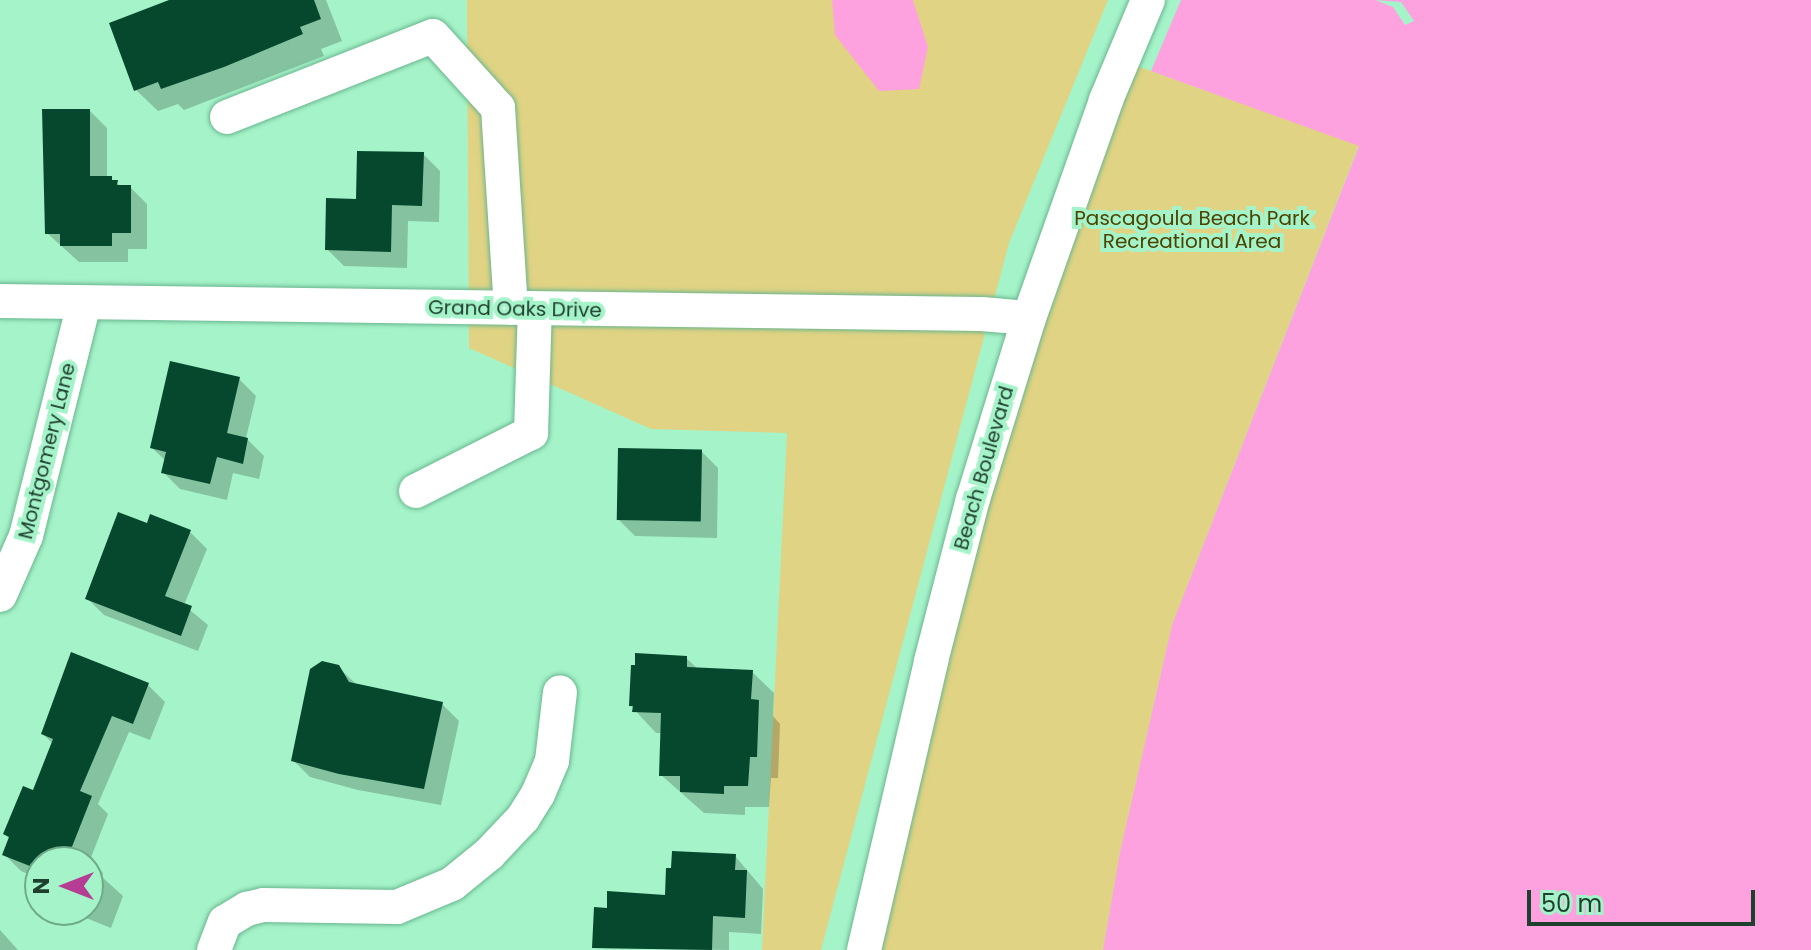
<!DOCTYPE html>
<html>
<head>
<meta charset="utf-8">
<style>
  body { margin:0 }
  #map { position:relative; width:1811px; height:950px; overflow:hidden; background:#a5f3c9; font-family:Poppins,sans-serif }
  div>[style] { position:absolute }
  [style*='--x'] { left:calc(var(--x)*1px); top:calc(var(--y)*1px); width:calc(var(--w)*1px); rotate:calc(var(--a)*1deg) }
  .green>* { inset:0; background:#e0d383 }
  .water>* { inset:0; background:#fea2df }
  .pier>* { inset:0; background:#a5f3c9 }
  .shadow>* { inset:0; background:#0003 }
  .building>* { inset:0; background:#06482e; transform-origin:0 0 }
  .roads { filter:drop-shadow(0 0 2px #6ab68f) drop-shadow(0 0 2px #6ab68f) }
  .minor>* { height:34px; margin:-17px; padding:0 17px; transform-origin:17px; border-radius:17px; background:#fff }
  span { translate:-50% -50%; white-space:nowrap; text-align:center; line-height:1.15; -webkit-text-stroke:8px #a5f3c9; paint-order:stroke }
  .park-label { font-size:20px; color:#4c4301 }
  .street-label { font-size:20px; color:#1f3f2f }
  .north { position:absolute; left:24px; top:846px; width:80px; height:80px; box-sizing:border-box; background:#a5f3c9; border:2px solid #6fab8b; border-radius:50%; rotate:270deg; font-size:22px; font-weight:700; line-height:32px; text-align:center; color:#1f3f2f }
  .north::after { content:''; display:block; margin:auto; width:28px; height:36px; background:#b53e94; clip-path:polygon(50% 0,100% 100%,50% 72%,0 100%) }
  .scale { position:absolute; left:1527px; top:890px; width:228px; height:36px; box-sizing:border-box; border:4px solid #1f3f2f; border-top:0; padding-left:10px; font-size:24px; line-height:28px; white-space:nowrap; color:#1f3f2f; -webkit-text-stroke:6px #a5f3c9; paint-order:stroke }
</style>
</head>
<body>
<div id="map">
  <div class="green">
    <div style="clip-path:polygon(467px 0,1108px 0,1009px 243px,821px 950px,762px 950px,787px 433px,651px 429px,469px 348px)"></div>
    <div style="clip-path:polygon(1123px 61px,1359px 145px,1172px 625px,1120px 852px,1103px 950px,864px 950px,931px 661px)"></div>
  </div>
  <div class="water">
    <div style="clip-path:polygon(832px 0,913px 0,928px 47px,919px 89px,879px 91px,835px 35px)"></div>
    <div style="clip-path:polygon(1181px 0,1811px 0,1811px 950px,1103px 950px,1120px 852px,1172px 625px,1359px 146px,1151px 71px)"></div>
  </div>
  <div class="pier">
    <div style="clip-path:polygon(1375px 0,1401px 2px,1414px 21px,1405px 25px,1393px 7px)"></div>
  </div>
  <div class="shadow">
    <div style="clip-path:polygon(175px 0,326px 0,342px 41px,321px 49px,324px 56px,184px 110px,178px 104px,158px 111px,136px 90px)"></div>
    <div style="clip-path:polygon(90px 111px,107px 128px,107px 178px,123px 187px,130px 187px,147px 204px,147px 249px,128px 249px,128px 262px,79px 262px,47px 233px)"></div>
    <div style="clip-path:polygon(423px 154px,440px 171px,439px 222px,408px 221px,407px 268px,344px 266px,327px 249px,358px 201px)"></div>
    <div style="clip-path:polygon(239px 379px,256px 396px,246px 438px,264px 456px,259px 479px,233px 473px,227px 500px,180px 489px,163px 472px,166px 461px,152px 448px)"></div>
    <div style="clip-path:polygon(701px 451px,718px 468px,717px 538px,635px 536px,618px 519px)"></div>
    <div style="clip-path:polygon(148px 525px,190px 532px,207px 549px,184px 605px,208px 625px,198px 651px,104px 615px,87px 598px)"></div>
    <div style="clip-path:polygon(72px 654px,148px 685px,165px 702px,150px 740px,129px 732px,98px 804px,108px 814px,90px 860px,103px 873px,102px 877px,123px 896px,111px 928px,66px 910px,88px 910px,88px 862px,40px 862px,40px 879px,21px 871px,4px 854px,10px 839px,5px 834px,34px 793px,53px 744px,43px 734px)"></div>
    <div style="clip-path:polygon(686px 658px,698px 669px,752px 672px,774px 693px,773px 716px,780px 724px,778px 778px,771px 778px,769px 807px,745px 807px,745px 815px,704px 813px,661px 775px,662px 733px,656px 733px,631px 706px)"></div>
    <div style="clip-path:polygon(338px 667px,356px 684px,442px 704px,459px 721px,441px 805px,358px 790px,310px 777px,293px 760px)"></div>
    <div style="clip-path:polygon(735px 856px,763px 889px,761px 934px,729px 932px,729px 950px,594px 948px,608px 910px,666px 897px)"></div>
    <div style="clip-path:polygon(0 930px,18px 950px,0 950px)"></div>
  </div>
  <div class="building">
    <div style="clip-path:polygon(169px 0,314px 0,321px 19px,300px 27px,303px 34px,224px 67px,161px 89px,158px 82px,134px 91px,109px 23px)"></div>
    <div style="clip-path:polygon(42px 109px,90px 109px,90px 176px,112px 176px,112px 180px,118px 180px,117px 185px,131px 185px,131px 233px,112px 233px,112px 246px,60px 246px,60px 234px,45px 234px)"></div>
    <div style="clip-path:polygon(357px 151px,424px 152px,422px 206px,392px 205px,391px 252px,325px 250px,326px 198px,356px 199px)"></div>
    <div style="clip-path:polygon(170px 361px,240px 377px,227px 433px,248px 438px,243px 464px,217px 457px,210px 484px,161px 473px,166px 452px,150px 448px)"></div>
    <div style="left:618px;top:448px;width:84px;height:72px;rotate:1deg"></div>
    <div style="clip-path:polygon(118px 512px,147px 523px,150px 514px,191px 530px,165px 596px,192px 606px,181px 636px,85px 599px)"></div>
    <div style="clip-path:polygon(71px 652px,149px 683px,133px 724px,112px 716px,80px 791px,92px 796px,66px 862px,40px 862px,40px 870px,2px 855px,9px 837px,3px 834px,23px 786px,33px 790px,53px 739px,41px 734px)"></div>
    <div style="clip-path:polygon(635px 653px,687px 656px,687px 667px,753px 670px,751px 699px,759px 700px,757px 757px,750px 757px,748px 786px,724px 786px,724px 794px,680px 792px,680px 776px,659px 776px,661px 713px,632px 712px,633px 706px,629px 706px,631px 665px,635px 665px)"></div>
    <div style="clip-path:polygon(322px 661px,339px 665px,349px 682px,443px 702px,424px 789px,339px 774px,291px 761px,310px 669px)"></div>
    <div style="clip-path:polygon(672px 851px,736px 854px,735px 870px,747px 870px,745px 918px,713px 916px,712px 950px,592px 948px,594px 907px,607px 908px,607px 891px,665px 895px,666px 868px,671px 868px)"></div>
  </div>
  <div class="roads">
    <div class="minor">
      <div style="--x:227;--y:117;--w:221;--a:-21.5"></div>
      <div style="--x:433;--y:36;--w:97;--a:47.9"></div>
      <div style="--x:498;--y:108;--w:200;--a:86.3"></div>
      <div style="--x:0;--y:301;--w:981;--a:0.76"></div>
      <div style="--x:981;--y:314;--w:48;--a:4.8"></div>
      <div style="--x:416;--y:491;--w:129;--a:-26.8"></div>
      <div style="--x:531;--y:433;--w:124;--a:-88.2"></div>
      <div style="--x:0;--y:595;--w:64;--a:-66.2"></div>
      <div style="--x:26;--y:536;--w:240;--a:-76"></div>
      <div style="--x:214;--y:950;--w:30;--a:-69"></div>
      <div style="--x:225;--y:922;--w:26;--a:-31"></div>
      <div style="--x:247;--y:909;--w:16;--a:-14"></div>
      <div style="--x:263;--y:905;--w:134;--a:0.9"></div>
      <div style="--x:397;--y:907;--w:60;--a:-22.7"></div>
      <div style="--x:452;--y:884;--w:48;--a:-39"></div>
      <div style="--x:489;--y:854;--w:50;--a:-46.6"></div>
      <div style="--x:523;--y:818;--w:28;--a:-58"></div>
      <div style="--x:538;--y:794;--w:36;--a:-67"></div>
      <div style="--x:552;--y:761;--w:69;--a:-83.4"></div>
      <div style="--x:864;--y:950;--w:297;--a:-76.9"></div>
      <div style="--x:931;--y:661;--w:167;--a:-75.5"></div>
      <div style="--x:973;--y:499;--w:189;--a:-72.8"></div>
      <div style="--x:1029;--y:318;--w:231;--a:-70.5"></div>
      <div style="--x:1106;--y:100;--w:108;--a:-67.2"></div>
    </div>
  </div>
  <div class="park-label">
    <span style="left:1192px;top:230px">Pascagoula Beach Park<br>Recreational Area</span>
  </div>
  <div class="street-label">
    <span style="left:515px;top:309px;rotate:1deg">Grand Oaks Drive</span>
    <span style="left:47px;top:451px;rotate:-76deg">Montgomery Lane</span>
    <span style="left:984px;top:468px;rotate:-74deg">Beach Boulevard</span>
  </div>
  <div class="north">N</div>
  <div class="scale">50 m</div>
</div>
</body>
</html>
